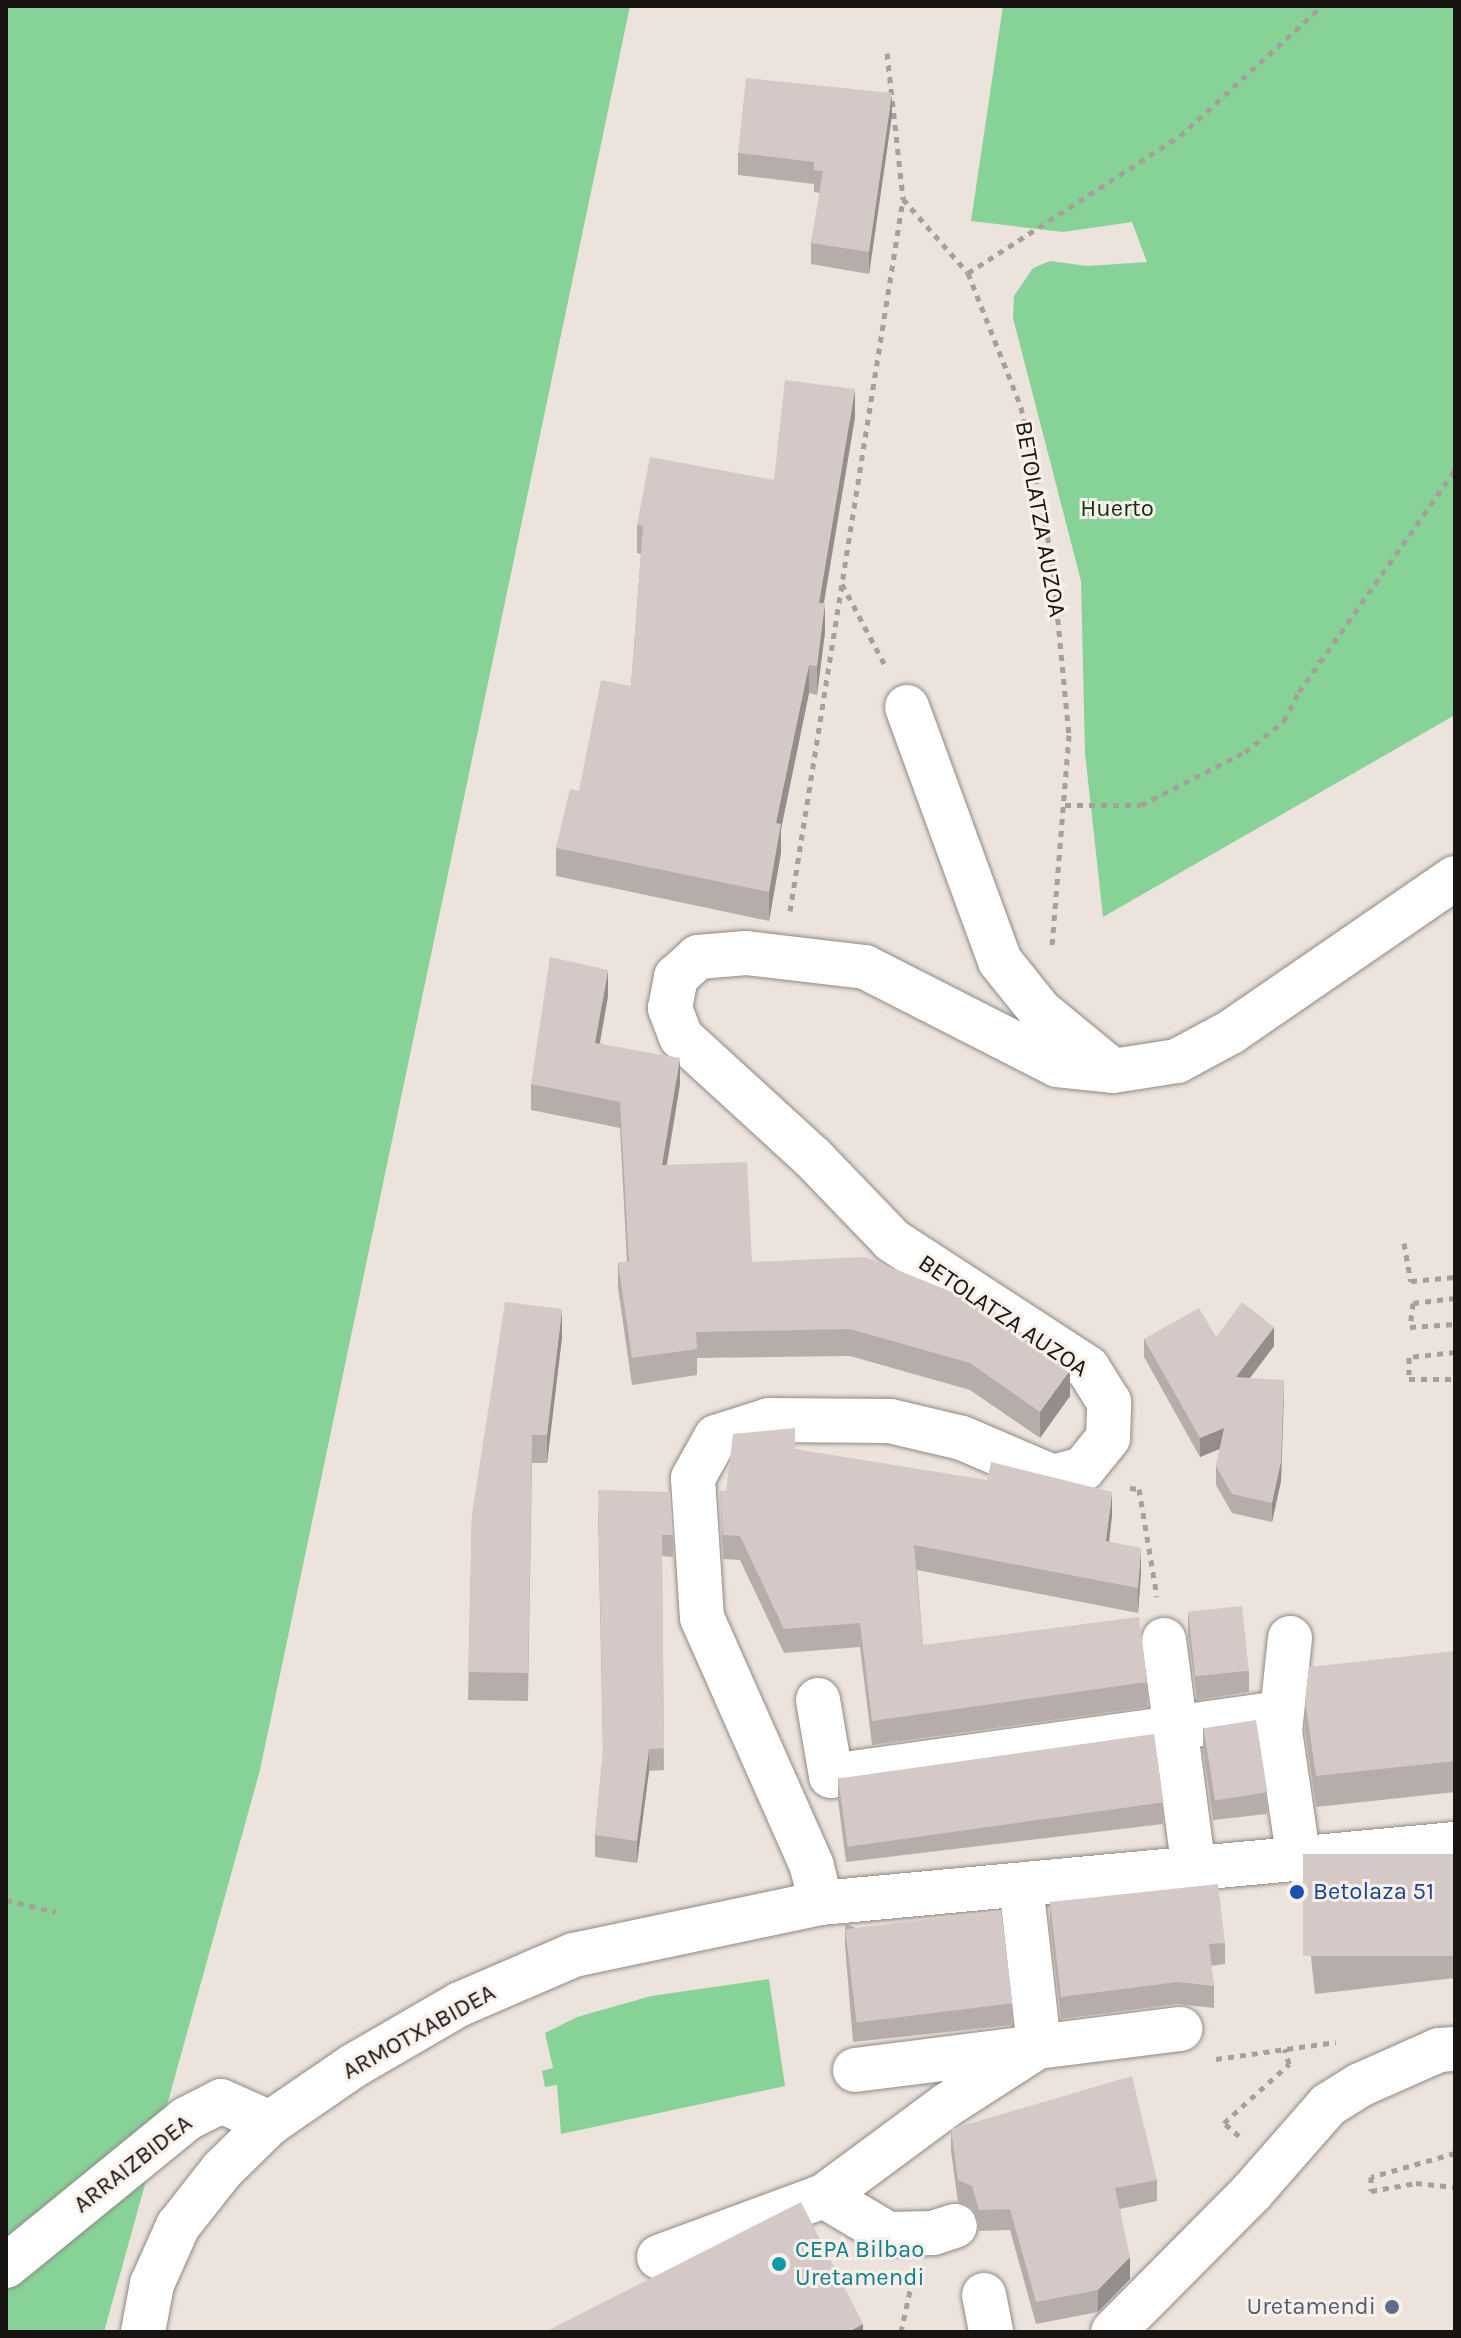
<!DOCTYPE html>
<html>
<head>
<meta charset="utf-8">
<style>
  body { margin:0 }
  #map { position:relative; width:1461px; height:2338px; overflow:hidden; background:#ece3dd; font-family:Karla,sans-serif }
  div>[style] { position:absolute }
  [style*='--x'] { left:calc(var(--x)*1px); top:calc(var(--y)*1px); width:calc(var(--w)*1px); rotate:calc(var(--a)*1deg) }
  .green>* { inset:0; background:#87d397 }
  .path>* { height:5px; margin-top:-2.5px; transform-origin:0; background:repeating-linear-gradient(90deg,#a69f9b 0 6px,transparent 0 12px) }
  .roads { filter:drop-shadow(0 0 2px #918984) drop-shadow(0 0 2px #918984) }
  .minor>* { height:44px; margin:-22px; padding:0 22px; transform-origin:22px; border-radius:22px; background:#fff }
  .wall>* { inset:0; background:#b6adaa }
  .shaded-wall>* { inset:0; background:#948d8b }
  .building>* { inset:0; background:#d4c9c6; transform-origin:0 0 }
  .dots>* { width:22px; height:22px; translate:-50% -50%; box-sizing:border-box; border:4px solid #f9f0ea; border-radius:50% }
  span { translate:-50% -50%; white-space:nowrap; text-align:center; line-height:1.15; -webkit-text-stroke:6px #f9f0ea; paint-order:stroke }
  .park-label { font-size:24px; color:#103319 }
  .street-label { font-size:24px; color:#171412 }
  .transit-label { font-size:24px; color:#164399 }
  .left { translate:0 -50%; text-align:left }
  .culture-label { font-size:24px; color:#0d838f }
  .service-label { font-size:24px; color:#4e5e75 }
  .right { translate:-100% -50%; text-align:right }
  .frame { position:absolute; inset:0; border:8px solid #171412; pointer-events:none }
</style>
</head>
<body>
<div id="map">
  <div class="green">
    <div style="clip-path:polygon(6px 6px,630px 6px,260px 1770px,104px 2332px,6px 2332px)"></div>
    <div style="clip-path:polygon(1003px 6px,1455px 6px,1455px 715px,1103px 917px,1085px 753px,1081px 581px,1013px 318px,1014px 296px,1033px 268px,1050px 261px,1088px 266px,1147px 262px,1132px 222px,1063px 232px,971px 221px)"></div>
    <div style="clip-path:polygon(769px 1979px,785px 2086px,561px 2134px,557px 2085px,545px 2087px,542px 2071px,553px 2068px,545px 2033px,577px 2017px,651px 1996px)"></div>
  </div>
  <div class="path">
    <div style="--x:887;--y:53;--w:147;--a:83.7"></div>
    <div style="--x:903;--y:199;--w:98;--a:48.7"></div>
    <div style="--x:968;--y:273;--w:144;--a:68.4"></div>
    <div style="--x:1021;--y:407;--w:155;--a:78.5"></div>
    <div style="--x:1052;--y:559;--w:177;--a:84.5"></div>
    <div style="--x:1069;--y:735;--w:213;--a:94.6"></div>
    <div style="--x:968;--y:273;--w:252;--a:-32.9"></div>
    <div style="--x:1180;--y:136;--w:193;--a:-42.5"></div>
    <div style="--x:842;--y:584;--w:94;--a:62.1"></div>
    <div style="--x:1065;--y:805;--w:76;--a:0"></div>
    <div style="--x:1141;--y:805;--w:117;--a:-27"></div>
    <div style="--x:1245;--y:752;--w:50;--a:-38.5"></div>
    <div style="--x:1284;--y:721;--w:33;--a:-63"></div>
    <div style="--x:1299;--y:692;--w:271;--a:-54.9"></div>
    <div style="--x:790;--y:911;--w:721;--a:-80.98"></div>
    <div style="--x:1404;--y:1243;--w:39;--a:80"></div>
    <div style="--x:1411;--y:1281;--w:44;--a:-5.2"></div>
    <div style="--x:1455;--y:1298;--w:42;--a:173.2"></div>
    <div style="--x:1413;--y:1303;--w:24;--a:97"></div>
    <div style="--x:1410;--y:1327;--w:45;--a:-3.8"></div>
    <div style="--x:1455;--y:1352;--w:46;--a:173.8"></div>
    <div style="--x:1409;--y:1357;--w:22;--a:90"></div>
    <div style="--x:1409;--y:1379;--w:46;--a:0"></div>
    <div style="--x:1130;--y:1488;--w:9;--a:6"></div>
    <div style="--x:1139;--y:1489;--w:109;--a:80.5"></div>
    <div style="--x:6;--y:1900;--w:51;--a:13.5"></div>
    <div style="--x:1216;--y:2059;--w:121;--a:-8.1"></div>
    <div style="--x:1239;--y:2136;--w:20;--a:-139"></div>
    <div style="--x:1224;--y:2123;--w:88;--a:-42.2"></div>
    <div style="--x:1289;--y:2064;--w:16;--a:-105"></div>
    <div style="--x:1455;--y:2153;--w:87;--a:164.1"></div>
    <div style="--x:1371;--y:2177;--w:14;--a:90"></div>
    <div style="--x:1371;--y:2191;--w:46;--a:-10.1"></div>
    <div style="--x:1416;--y:2183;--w:39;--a:6"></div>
    <div style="--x:901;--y:2332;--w:52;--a:-77.8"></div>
  </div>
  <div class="roads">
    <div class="minor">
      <div style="--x:907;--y:707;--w:270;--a:69.9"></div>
      <div style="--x:1000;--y:961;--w:64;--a:51.3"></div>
      <div style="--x:1040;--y:1011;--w:94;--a:39.4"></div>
      <div style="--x:1290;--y:1638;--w:94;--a:96.1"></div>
      <div style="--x:1280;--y:1731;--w:131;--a:81.7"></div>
      <div style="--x:1164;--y:1640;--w:233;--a:82.6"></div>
      <div style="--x:818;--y:1700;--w:77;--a:80.3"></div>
      <div style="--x:831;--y:1776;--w:455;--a:-8"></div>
      <div style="--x:1021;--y:1885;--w:162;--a:83.6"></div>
      <div style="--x:821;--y:1903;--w:38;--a:-104"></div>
      <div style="--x:812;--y:1866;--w:271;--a:-113.9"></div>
      <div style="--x:702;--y:1618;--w:140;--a:-93.7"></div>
      <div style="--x:693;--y:1478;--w:47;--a:-60.7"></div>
      <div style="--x:716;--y:1437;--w:56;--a:-17.8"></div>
      <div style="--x:769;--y:1420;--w:121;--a:0.5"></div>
      <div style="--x:890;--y:1421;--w:74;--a:13.3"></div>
      <div style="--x:962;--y:1438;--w:99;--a:23.2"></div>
      <div style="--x:1053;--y:1477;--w:31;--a:-15"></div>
      <div style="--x:1083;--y:1469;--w:40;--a:-51"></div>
      <div style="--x:1108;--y:1438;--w:36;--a:-88"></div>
      <div style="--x:1109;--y:1402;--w:40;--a:-122"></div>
      <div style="--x:1088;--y:1368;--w:234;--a:-146.9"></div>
      <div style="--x:892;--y:1240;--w:115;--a:-133.9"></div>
      <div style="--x:812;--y:1157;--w:178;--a:-137.5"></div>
      <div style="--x:681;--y:1037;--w:31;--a:-111"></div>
      <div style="--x:670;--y:1008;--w:32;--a:-79"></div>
      <div style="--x:676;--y:977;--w:30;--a:-42"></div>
      <div style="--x:698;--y:957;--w:48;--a:-4.8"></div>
      <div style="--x:746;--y:953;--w:120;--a:6.7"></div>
      <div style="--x:865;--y:967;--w:216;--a:27"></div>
      <div style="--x:1057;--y:1065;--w:56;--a:6.1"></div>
      <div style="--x:1113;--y:1071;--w:65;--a:-8.9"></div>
      <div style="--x:1177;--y:1061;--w:61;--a:-28.2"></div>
      <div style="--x:1231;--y:1032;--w:272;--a:-34.5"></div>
      <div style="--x:855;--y:2070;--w:328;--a:-7.2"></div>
      <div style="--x:824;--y:2196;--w:74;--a:30.7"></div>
      <div style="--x:888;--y:2234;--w:45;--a:-1.3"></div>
      <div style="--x:933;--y:2233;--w:23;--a:-18"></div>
      <div style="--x:659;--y:2257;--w:176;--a:-20.3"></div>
      <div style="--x:824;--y:2196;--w:153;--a:-36.5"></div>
      <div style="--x:947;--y:2105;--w:109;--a:-32.7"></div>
      <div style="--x:6;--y:2266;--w:232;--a:-39.2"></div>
      <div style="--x:186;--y:2119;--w:39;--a:-27"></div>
      <div style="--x:221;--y:2101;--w:54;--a:24.2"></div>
      <div style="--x:984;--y:2295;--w:38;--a:79"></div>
      <div style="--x:143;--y:2332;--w:49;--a:-79.4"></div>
      <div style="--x:152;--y:2284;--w:64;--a:-65.9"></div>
      <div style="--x:178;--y:2226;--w:71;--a:-51.8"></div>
      <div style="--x:222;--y:2170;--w:67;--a:-44.4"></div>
      <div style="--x:270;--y:2123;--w:101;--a:-34.5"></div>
      <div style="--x:353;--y:2066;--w:124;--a:-30.1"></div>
      <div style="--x:460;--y:2004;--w:124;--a:-23.3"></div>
      <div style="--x:574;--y:1955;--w:252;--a:-11.9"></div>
      <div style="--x:821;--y:1903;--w:637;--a:-5.32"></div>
      <div style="--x:1113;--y:2332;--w:196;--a:-45.2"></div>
      <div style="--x:1251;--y:2193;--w:117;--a:-48.8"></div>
      <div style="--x:1328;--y:2105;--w:38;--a:-32"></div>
      <div style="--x:1360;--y:2085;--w:86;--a:-23.9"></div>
      <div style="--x:1439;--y:2050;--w:16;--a:-4"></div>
    </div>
  </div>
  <div class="wall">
    <div style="clip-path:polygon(892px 115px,869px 274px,811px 264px,811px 243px,820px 193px,814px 192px,814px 184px,738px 175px,738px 153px)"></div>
    <div style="clip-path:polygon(855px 417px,824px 603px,825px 632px,817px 695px,809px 693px,781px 829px,781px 853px,769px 921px,556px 876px,556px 848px,579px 791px,631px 686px,641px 554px,637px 553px,637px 525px,774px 480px)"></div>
    <div style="clip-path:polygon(608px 996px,600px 1043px,680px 1084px,667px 1165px,752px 1262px,1070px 1396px,1040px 1438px,970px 1390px,850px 1356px,697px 1358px,697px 1375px,632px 1385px,618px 1288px,618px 1262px,627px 1262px,620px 1128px,531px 1110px,531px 1084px)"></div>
    <div style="clip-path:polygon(562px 1337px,547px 1463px,532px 1463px,528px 1701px,468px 1700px,472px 1514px)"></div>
    <div style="clip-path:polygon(1216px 1337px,1274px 1346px,1250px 1378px,1284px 1398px,1281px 1481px,1272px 1522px,1232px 1513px,1216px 1485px,1216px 1466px,1220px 1449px,1200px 1457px,1144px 1357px,1144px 1339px)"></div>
    <div style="clip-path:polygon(795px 1449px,1112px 1516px,1109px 1542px,1141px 1572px,1138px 1613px,917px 1570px,923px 1645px,1147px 1682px,1147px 1707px,872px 1745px,860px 1647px,784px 1653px,740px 1560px,723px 1559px,720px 1491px,726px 1491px)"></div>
    <div style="clip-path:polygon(598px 1512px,673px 1535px,673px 1557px,662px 1556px,664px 1770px,649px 1771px,637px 1863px,595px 1857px,595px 1835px,603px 1753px)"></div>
    <div style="clip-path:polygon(1188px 1613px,1249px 1671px,1249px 1692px,1197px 1700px,1188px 1634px)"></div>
    <div style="clip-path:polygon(1455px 1651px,1455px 1792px,1316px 1807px,1305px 1731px,1305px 1699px)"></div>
    <div style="clip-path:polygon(1203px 1727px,1267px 1792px,1267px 1814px,1213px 1820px,1203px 1749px)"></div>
    <div style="clip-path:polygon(838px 1778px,1163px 1802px,1163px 1824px,846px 1862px,838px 1800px)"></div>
    <div style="clip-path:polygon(1455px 1854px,1455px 1978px,1315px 1994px,1304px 1893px,1304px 1871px)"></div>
    <div style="clip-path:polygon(1050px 1902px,1225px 1943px,1225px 1964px,1211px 1966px,1214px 1986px,1214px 2008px,1177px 2004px,1061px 2019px,1050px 1924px)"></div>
    <div style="clip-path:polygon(845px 1923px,1012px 2003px,1012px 2025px,853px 2042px,845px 1945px)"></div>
    <div style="clip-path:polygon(951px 2129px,1157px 2180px,1157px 2201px,1120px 2209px,1130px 2279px,1098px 2312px,1036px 2324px,1010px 2230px,979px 2231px,972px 2208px,958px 2202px,951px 2151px)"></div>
  </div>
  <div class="shaded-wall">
    <div style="clip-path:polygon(892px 93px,892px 115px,869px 274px,869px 252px)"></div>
    <div style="clip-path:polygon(855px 389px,855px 417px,819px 631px,819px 603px)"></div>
    <div style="clip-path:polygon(825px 603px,825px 632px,817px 695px,817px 666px)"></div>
    <div style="clip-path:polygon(809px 665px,809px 693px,781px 829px,781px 853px,769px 921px,769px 892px,776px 823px)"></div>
    <div style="clip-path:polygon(608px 970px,608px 996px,595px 1069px,595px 1043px)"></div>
    <div style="clip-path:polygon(680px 1058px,680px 1084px,662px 1192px,662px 1165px)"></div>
    <div style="clip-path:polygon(562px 1309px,562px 1337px,547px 1463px,547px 1435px)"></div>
    <div style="clip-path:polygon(1274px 1327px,1274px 1346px,1236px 1396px,1236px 1377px)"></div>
    <div style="clip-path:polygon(1070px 1370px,1070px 1396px,1040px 1438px,1040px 1412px)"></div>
    <div style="clip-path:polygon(1284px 1380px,1281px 1481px,1272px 1522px,1272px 1503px)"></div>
    <div style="clip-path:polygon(1224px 1428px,1224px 1447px,1200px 1457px,1200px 1438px)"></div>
    <div style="clip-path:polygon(1112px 1492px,1112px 1516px,1106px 1565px,1106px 1541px)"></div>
    <div style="clip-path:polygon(1141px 1548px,1141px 1572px,1138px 1613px,1138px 1588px)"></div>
    <div style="clip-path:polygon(649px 1749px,649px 1771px,637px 1863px,637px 1841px)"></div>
    <div style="clip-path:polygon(1130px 2257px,1130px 2279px,1098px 2312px,1098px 2290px)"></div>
    <div style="clip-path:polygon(863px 2324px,863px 2332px,848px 2332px)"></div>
  </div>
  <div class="building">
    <div style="clip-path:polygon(746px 78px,892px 93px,869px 252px,811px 243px,823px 171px,814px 170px,814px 162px,738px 153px)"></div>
    <div style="clip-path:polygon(785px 380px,855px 389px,819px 603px,825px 603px,817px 666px,809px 665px,776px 823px,781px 824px,769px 892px,556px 848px,570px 789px,579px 791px,601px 680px,631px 686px,643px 526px,637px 525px,650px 457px,774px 480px)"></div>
    <div style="clip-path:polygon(550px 957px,608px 970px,595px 1043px,680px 1058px,662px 1165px,747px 1162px,752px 1262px,865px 1257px,987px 1306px,1070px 1370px,1040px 1412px,970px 1363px,850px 1329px,696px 1332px,697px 1349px,632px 1358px,618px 1262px,629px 1262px,620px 1102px,531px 1084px)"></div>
    <div style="clip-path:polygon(505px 1302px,562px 1309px,547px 1435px,532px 1435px,528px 1673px,468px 1672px,472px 1514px)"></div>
    <div style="clip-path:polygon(1242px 1302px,1274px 1327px,1236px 1377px,1284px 1380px,1281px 1462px,1272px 1503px,1232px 1494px,1216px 1466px,1224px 1428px,1200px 1438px,1144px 1339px,1199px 1308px,1216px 1337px)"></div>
    <div style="clip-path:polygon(795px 1428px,795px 1449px,987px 1480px,991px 1462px,1112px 1492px,1106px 1541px,1141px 1548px,1138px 1588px,914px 1545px,923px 1645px,1139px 1617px,1147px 1682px,872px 1721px,860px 1623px,784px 1629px,740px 1536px,723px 1535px,720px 1491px,726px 1491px,733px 1434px)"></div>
    <div style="clip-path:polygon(598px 1490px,670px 1492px,673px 1535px,662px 1535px,664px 1748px,649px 1749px,637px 1841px,595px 1835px,603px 1749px)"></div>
    <div style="left:1242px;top:1606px;width:65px;height:54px;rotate:84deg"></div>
    <div style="clip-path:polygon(1455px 1651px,1455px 1761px,1316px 1776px,1305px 1699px,1309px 1667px)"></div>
    <div style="left:1256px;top:1720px;width:73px;height:53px;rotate:81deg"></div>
    <div style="left:1154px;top:1734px;width:69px;height:319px;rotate:82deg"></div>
    <div style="left:1455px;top:1854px;width:102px;height:152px;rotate:90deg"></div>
    <div style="clip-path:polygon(1218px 1884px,1225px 1943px,1209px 1944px,1214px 1986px,1177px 1982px,1061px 1997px,1050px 1902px)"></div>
    <div style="left:1001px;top:1910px;width:94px;height:157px;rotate:83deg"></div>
    <div style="clip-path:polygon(1132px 2076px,1157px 2180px,1115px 2188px,1130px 2257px,1098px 2290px,1036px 2302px,1010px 2209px,979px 2210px,972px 2186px,958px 2180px,951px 2129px)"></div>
    <div style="clip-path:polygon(801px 2202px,863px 2324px,848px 2332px,545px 2332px)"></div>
  </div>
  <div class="dots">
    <div style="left:1297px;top:1892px;background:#1a4fb4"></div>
    <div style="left:779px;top:2264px;background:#0f9aa8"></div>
    <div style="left:1392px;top:2307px;background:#5c6f8a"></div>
  </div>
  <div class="park-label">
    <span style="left:1117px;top:509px">Huerto</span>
  </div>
  <div class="street-label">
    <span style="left:1040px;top:519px;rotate:80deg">BETOLATZA AUZOA</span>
    <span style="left:1003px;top:1316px;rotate:34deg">BETOLATZA AUZOA</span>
    <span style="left:419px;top:2032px;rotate:-29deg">ARMOTXABIDEA</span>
    <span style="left:133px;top:2164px;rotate:-38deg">ARRAIZBIDEA</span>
  </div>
  <div class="transit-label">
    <span class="left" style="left:1313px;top:1892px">Betolaza 51</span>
  </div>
  <div class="culture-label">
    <span class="left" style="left:795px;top:2264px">CEPA Bilbao<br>Uretamendi</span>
  </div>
  <div class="service-label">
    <span class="right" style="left:1376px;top:2307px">Uretamendi</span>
  </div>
  <div class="frame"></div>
</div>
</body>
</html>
